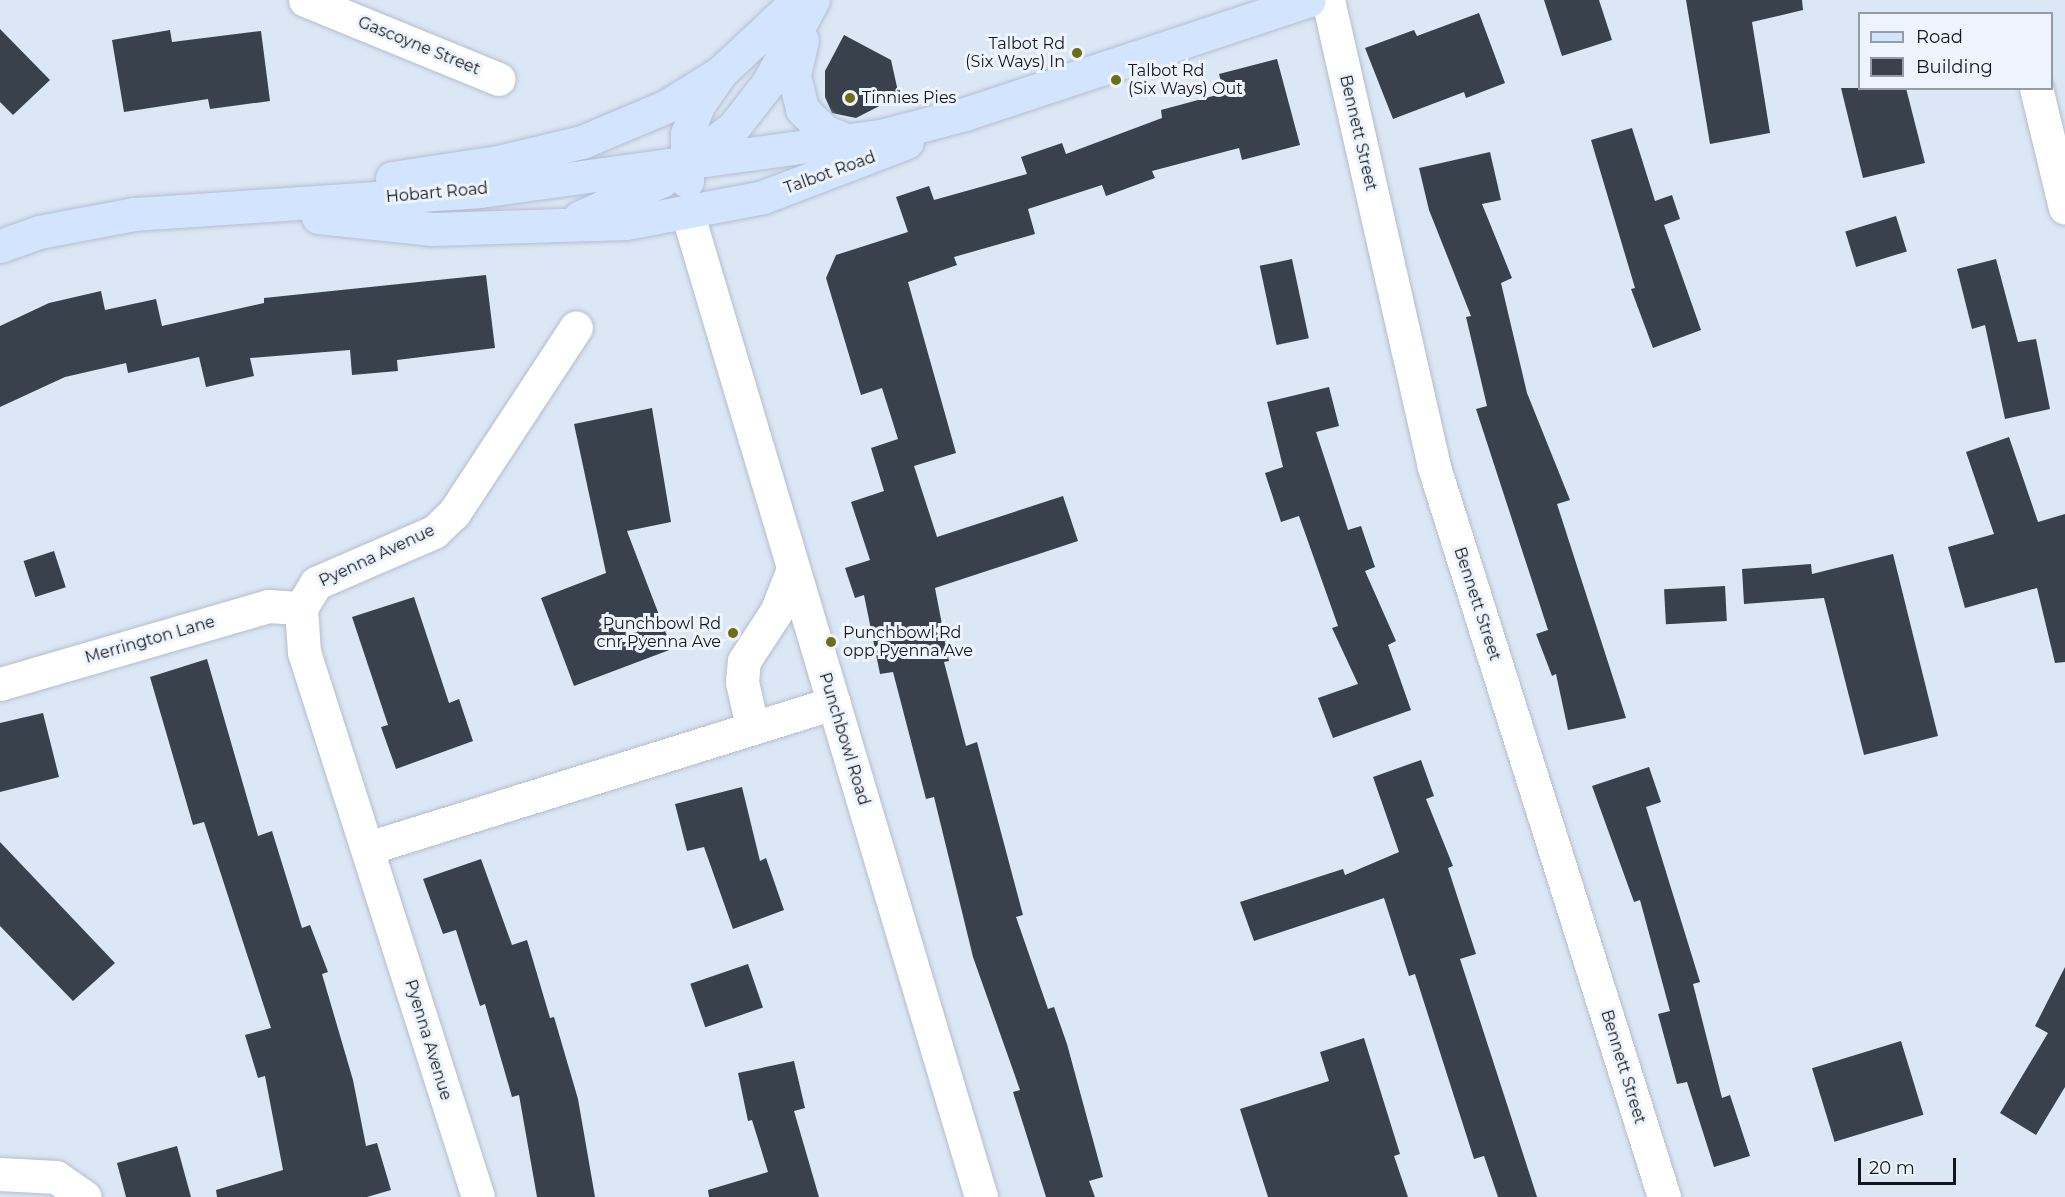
<!DOCTYPE html>
<html>
<head>
<meta charset="utf-8">
<style>
  body { margin:0 }
  #map { position:relative; width:2065px; height:1197px; overflow:hidden; background:#dce7f6; font-family:Montserrat,sans-serif }
  div>[style] { position:absolute }
  [style*='--x'] { left:calc(var(--x)*1px); top:calc(var(--y)*1px); width:calc(var(--w)*1px); rotate:calc(var(--a)*1deg) }
  .building>* { inset:0; background:#39414d; transform-origin:0 0 }
  .roads { filter:drop-shadow(0 0 2px #b4becd) drop-shadow(0 0 2px #b4becd) }
  .minor>* { height:33px; margin:-16.5px; padding:0 16.5px; transform-origin:16.5px; border-radius:16.5px; background:#fff }
  .major>* { height:33px; margin:-16.5px; padding:0 16.5px; transform-origin:16.5px; border-radius:16.5px; background:#d3e4fe }
  .dots>* { width:16px; height:16px; translate:-50% -50%; box-sizing:border-box; border:3px solid #edf4fd; border-radius:50% }
  span { translate:-50% -50%; white-space:nowrap; text-align:center; line-height:1.15; -webkit-text-stroke:6px #edf4fd; paint-order:stroke }
  .poi-label { font-size:16px; color:#13171c }
  .right { translate:-100% -50%; text-align:right }
  .left { translate:0 -50%; text-align:left }
  .street-label { font-size:16px; color:#13171c }
  .legend { position:absolute; left:1858px; top:12px; width:195px; height:78px; box-sizing:border-box; background:#edf4fd; border:2px solid #969ca3; margin:0; padding:8px 10px; list-style:none; font-size:18px; color:#13171c }
  .legend li { display:flex; align-items:center; gap:12px; height:30px }
  .legend b { width:30px; border:2px solid #969ca3 }
  .scale { position:absolute; left:1858px; top:1158px; width:98px; height:27px; box-sizing:border-box; border:3px solid #13171c; border-top:0; padding-left:8px; font-size:18px; line-height:21px; white-space:nowrap; color:#13171c; -webkit-text-stroke:4px #edf4fd; paint-order:stroke }
</style>
</head>
<body>
<div id="map">
  <div class="building">
    <div style="clip-path:polygon(1544px 0,1599px 0,1612px 40px,1562px 56px)"></div>
    <div style="clip-path:polygon(1686px 0,1802px 0,1803px 10px,1752px 22px,1770px 133px,1710px 144px)"></div>
    <div style="clip-path:polygon(1479px 13px,1505px 83px,1466px 98px,1464px 92px,1393px 119px,1365px 48px,1414px 30px,1417px 36px)"></div>
    <div style="clip-path:polygon(0 29px,50px 80px,13px 115px,0 102px)"></div>
    <div style="clip-path:polygon(170px 30px,172px 42px,261px 31px,270px 101px,210px 109px,208px 99px,124px 112px,112px 40px)"></div>
    <div style="clip-path:polygon(844px 35px,891px 60px,899px 96px,856px 118px,832px 113px,825px 97px,825px 71px)"></div>
    <div style="clip-path:polygon(1277px 59px,1300px 145px,1242px 160px,1239px 148px,1152px 171px,1155px 178px,1106px 196px,1102px 185px,1028px 209px,1035px 234px,954px 257px,957px 265px,908px 282px,956px 453px,914px 466px,937px 537px,1063px 496px,1078px 541px,935px 588px,949px 661px,944px 662px,966px 746px,977px 742px,1023px 915px,1016px 917px,1048px 1009px,1054px 1007px,1067px 1044px,1103px 1177px,1089px 1181px,1095px 1197px,1046px 1197px,1013px 1092px,1020px 1090px,973px 957px,934px 797px,926px 799px,893px 672px,880px 674px,864px 595px,855px 598px,845px 568px,870px 560px,851px 502px,884px 491px,871px 448px,898px 439px,882px 388px,861px 395px,826px 278px,836px 255px,908px 232px,896px 197px,929px 186px,934px 200px,1027px 174px,1021px 157px,1062px 143px,1066px 154px,1162px 118px,1161px 110px,1224px 93px,1219px 74px)"></div>
    <div style="clip-path:polygon(1841px 88px,1906px 88px,1925px 163px,1863px 178px)"></div>
    <div style="clip-path:polygon(1632px 128px,1655px 201px,1672px 195px,1680px 219px,1664px 225px,1701px 330px,1653px 348px,1631px 289px,1635px 288px,1591px 140px)"></div>
    <div style="clip-path:polygon(1490px 152px,1501px 200px,1482px 204px,1512px 278px,1501px 283px,1527px 393px,1570px 500px,1557px 504px,1626px 718px,1568px 730px,1556px 674px,1552px 676px,1536px 634px,1548px 630px,1476px 409px,1487px 406px,1466px 317px,1471px 316px,1429px 210px,1419px 168px)"></div>
    <div style="left:1896px;top:216px;width:37px;height:53px;rotate:73deg"></div>
    <div style="left:1292px;top:259px;width:81px;height:33px;rotate:78deg"></div>
    <div style="clip-path:polygon(1996px 259px,2018px 342px,2036px 339px,2050px 409px,2005px 419px,1985px 325px,1972px 329px,1957px 269px)"></div>
    <div style="clip-path:polygon(486px 275px,495px 348px,397px 360px,398px 371px,352px 375px,350px 350px,250px 358px,254px 376px,206px 387px,199px 357px,128px 373px,126px 363px,65px 377px,0 407px,0 326px,49px 303px,101px 291px,105px 310px,156px 299px,162px 326px,264px 303px,264px 298px)"></div>
    <div style="clip-path:polygon(1329px 387px,1339px 426px,1316px 432px,1348px 530px,1361px 526px,1375px 567px,1365px 571px,1396px 641px,1388px 645px,1411px 710px,1333px 738px,1318px 698px,1358px 684px,1332px 628px,1338px 626px,1299px 516px,1281px 522px,1265px 473px,1283px 467px,1267px 402px)"></div>
    <div style="clip-path:polygon(652px 408px,671px 522px,627px 531px,672px 649px,574px 686px,541px 598px,606px 573px,574px 424px)"></div>
    <div style="clip-path:polygon(2009px 437px,2038px 522px,2065px 514px,2065px 662px,2055px 663px,2037px 588px,1965px 608px,1948px 547px,1994px 534px,1966px 452px)"></div>
    <div style="left:54px;top:551px;width:38px;height:32px;rotate:72deg"></div>
    <div style="clip-path:polygon(1893px 554px,1938px 736px,1864px 755px,1824px 598px,1744px 604px,1742px 569px,1811px 564px,1812px 574px)"></div>
    <div style="left:1725px;top:586px;width:35px;height:61px;rotate:87deg"></div>
    <div style="clip-path:polygon(414px 597px,449px 703px,459px 699px,473px 741px,396px 769px,381px 727px,388px 725px,352px 617px)"></div>
    <div style="clip-path:polygon(207px 659px,258px 836px,272px 831px,302px 928px,310px 925px,328px 972px,322px 974px,353px 1080px,366px 1146px,377px 1143px,391px 1190px,367px 1197px,217px 1197px,216px 1190px,283px 1170px,265px 1076px,258px 1078px,245px 1035px,271px 1028px,204px 822px,193px 825px,150px 677px)"></div>
    <div style="clip-path:polygon(43px 713px,59px 777px,0 792px,0 723px)"></div>
    <div style="clip-path:polygon(1421px 760px,1434px 796px,1426px 799px,1453px 866px,1448px 868px,1476px 954px,1460px 959px,1537px 1197px,1498px 1197px,1484px 1156px,1474px 1159px,1415px 974px,1409px 976px,1384px 898px,1254px 941px,1240px 902px,1343px 869px,1345px 875px,1399px 852px,1373px 777px)"></div>
    <div style="clip-path:polygon(1649px 767px,1661px 802px,1646px 807px,1700px 982px,1693px 984px,1722px 1098px,1730px 1095px,1750px 1156px,1714px 1167px,1687px 1082px,1677px 1084px,1658px 1014px,1670px 1011px,1640px 900px,1634px 902px,1592px 786px)"></div>
    <div style="clip-path:polygon(742px 787px,760px 861px,766px 858px,784px 910px,733px 929px,704px 847px,687px 851px,675px 804px)"></div>
    <div style="clip-path:polygon(0 842px,115px 963px,73px 1001px,0 926px)"></div>
    <div style="clip-path:polygon(481px 859px,512px 945px,527px 940px,550px 1018px,554px 1017px,578px 1099px,595px 1197px,537px 1197px,519px 1095px,512px 1097px,485px 1004px,480px 1006px,456px 930px,443px 934px,423px 879px)"></div>
    <div style="left:748px;top:964px;width:46px;height:61px;rotate:71deg"></div>
    <div style="clip-path:polygon(2065px 967px,2065px 1087px,2036px 1135px,2000px 1113px,2048px 1033px,2035px 1026px)"></div>
    <div style="clip-path:polygon(1364px 1038px,1400px 1154px,1394px 1156px,1408px 1197px,1268px 1197px,1240px 1109px,1329px 1081px,1320px 1052px)"></div>
    <div style="left:1901px;top:1041px;width:77px;height:93px;rotate:73deg"></div>
    <div style="clip-path:polygon(794px 1061px,805px 1108px,794px 1111px,819px 1197px,709px 1197px,708px 1190px,768px 1172px,752px 1120px,748px 1121px,738px 1073px)"></div>
    <div style="clip-path:polygon(177px 1146px,191px 1197px,126px 1197px,117px 1163px)"></div>
  </div>
  <div class="roads">
    <div class="minor">
      <div style="--x:305;--y:0;--w:209;--a:22.2"></div>
      <div style="--x:1328;--y:0;--w:479;--a:77.2"></div>
      <div style="--x:1434;--y:467;--w:765;--a:72.51"></div>
      <div style="--x:2036;--y:88;--w:123;--a:76.4"></div>
      <div style="--x:687;--y:212;--w:1028;--a:73.38"></div>
      <div style="--x:0;--y:684;--w:280;--a:-16.2"></div>
      <div style="--x:269;--y:606;--w:32;--a:4"></div>
      <div style="--x:752;--y:726;--w:45;--a:-102.8"></div>
      <div style="--x:742;--y:682;--w:21;--a:-85"></div>
      <div style="--x:744;--y:661;--w:59;--a:-56.9"></div>
      <div style="--x:776;--y:612;--w:46;--a:-68.4"></div>
      <div style="--x:368;--y:848;--w:488;--a:-17.3"></div>
      <div style="--x:0;--y:1174;--w:56;--a:3.1"></div>
      <div style="--x:56;--y:1177;--w:35;--a:35"></div>
      <div style="--x:478;--y:1197;--w:572;--a:-107.71"></div>
      <div style="--x:304;--y:652;--w:44;--a:-93.9"></div>
      <div style="--x:301;--y:608;--w:29;--a:-59"></div>
      <div style="--x:316;--y:583;--w:129;--a:-23.4"></div>
      <div style="--x:434;--y:532;--w:28;--a:-44"></div>
      <div style="--x:454;--y:513;--w:222;--a:-56.7"></div>
    </div>
    <div class="major">
      <div style="--x:802;--y:40;--w:37;--a:103"></div>
      <div style="--x:794;--y:76;--w:34;--a:76"></div>
      <div style="--x:802;--y:109;--w:31;--a:45"></div>
      <div style="--x:824;--y:131;--w:25;--a:23"></div>
      <div style="--x:392;--y:178;--w:107;--a:-8.6"></div>
      <div style="--x:498;--y:162;--w:86;--a:-13.4"></div>
      <div style="--x:582;--y:142;--w:90;--a:-22.9"></div>
      <div style="--x:665;--y:107;--w:65;--a:-31.7"></div>
      <div style="--x:687;--y:181;--w:47;--a:-90"></div>
      <div style="--x:687;--y:134;--w:31;--a:-69"></div>
      <div style="--x:698;--y:105;--w:39;--a:-55"></div>
      <div style="--x:720;--y:73;--w:107;--a:-43.1"></div>
      <div style="--x:318;--y:217;--w:115;--a:6"></div>
      <div style="--x:432;--y:229;--w:194;--a:-1.8"></div>
      <div style="--x:626;--y:223;--w:139;--a:-10.7"></div>
      <div style="--x:763;--y:197;--w:154;--a:-20.9"></div>
      <div style="--x:580;--y:217;--w:89;--a:-24"></div>
      <div style="--x:661;--y:181;--w:89;--a:-36.4"></div>
      <div style="--x:733;--y:128;--w:57;--a:-52.1"></div>
      <div style="--x:768;--y:83;--w:94;--a:-61.5"></div>
      <div style="--x:0;--y:246;--w:41;--a:-19.7"></div>
      <div style="--x:39;--y:232;--w:97;--a:-10.7"></div>
      <div style="--x:134;--y:214;--w:346;--a:-3.8"></div>
      <div style="--x:479;--y:191;--w:406;--a:-7.8"></div>
      <div style="--x:881;--y:136;--w:87;--a:-14.7"></div>
      <div style="--x:965;--y:114;--w:362;--a:-18.3"></div>
    </div>
  </div>
  <div class="dots">
    <div style="left:1077px;top:53px;background:#6c6f12"></div>
    <div style="left:1116px;top:80px;background:#6c6f12"></div>
    <div style="left:850px;top:98px;background:#6c6f12"></div>
    <div style="left:733px;top:633px;background:#6c6f12"></div>
    <div style="left:831px;top:642px;background:#6c6f12"></div>
  </div>
  <div class="poi-label">
    <span class="right" style="left:1065px;top:53px">Talbot Rd<br>(Six Ways) In</span>
    <span class="left" style="left:1128px;top:80px">Talbot Rd<br>(Six Ways) Out</span>
    <span class="left" style="left:862px;top:98px">Tinnies Pies</span>
    <span class="right" style="left:721px;top:633px">Punchbowl Rd<br>cnr Pyenna Ave</span>
    <span class="left" style="left:843px;top:642px">Punchbowl Rd<br>opp Pyenna Ave</span>
  </div>
  <div class="street-label">
    <span style="left:419px;top:46px;rotate:22deg">Gascoyne Street</span>
    <span style="left:1358px;top:133px;rotate:77deg">Bennett Street</span>
    <span style="left:830px;top:173px;rotate:-20deg">Talbot Road</span>
    <span style="left:437px;top:193px;rotate:-5deg">Hobart Road</span>
    <span style="left:377px;top:556px;rotate:-25deg">Pyenna Avenue</span>
    <span style="left:1477px;top:604px;rotate:72deg">Bennett Street</span>
    <span style="left:150px;top:640px;rotate:-16deg">Merrington Lane</span>
    <span style="left:844px;top:739px;rotate:73deg">Punchbowl Road</span>
    <span style="left:428px;top:1040px;rotate:73deg">Pyenna Avenue</span>
    <span style="left:1623px;top:1067px;rotate:73deg">Bennett Street</span>
  </div>
  <ul class="legend">
  <li><b style="height:8px;background:#d3e4fe"></b>Road</li>
  <li><b style="height:16px;background:#39414d"></b>Building</li>
  </ul>
  <div class="scale">20 m</div>
</div>
</body>
</html>
